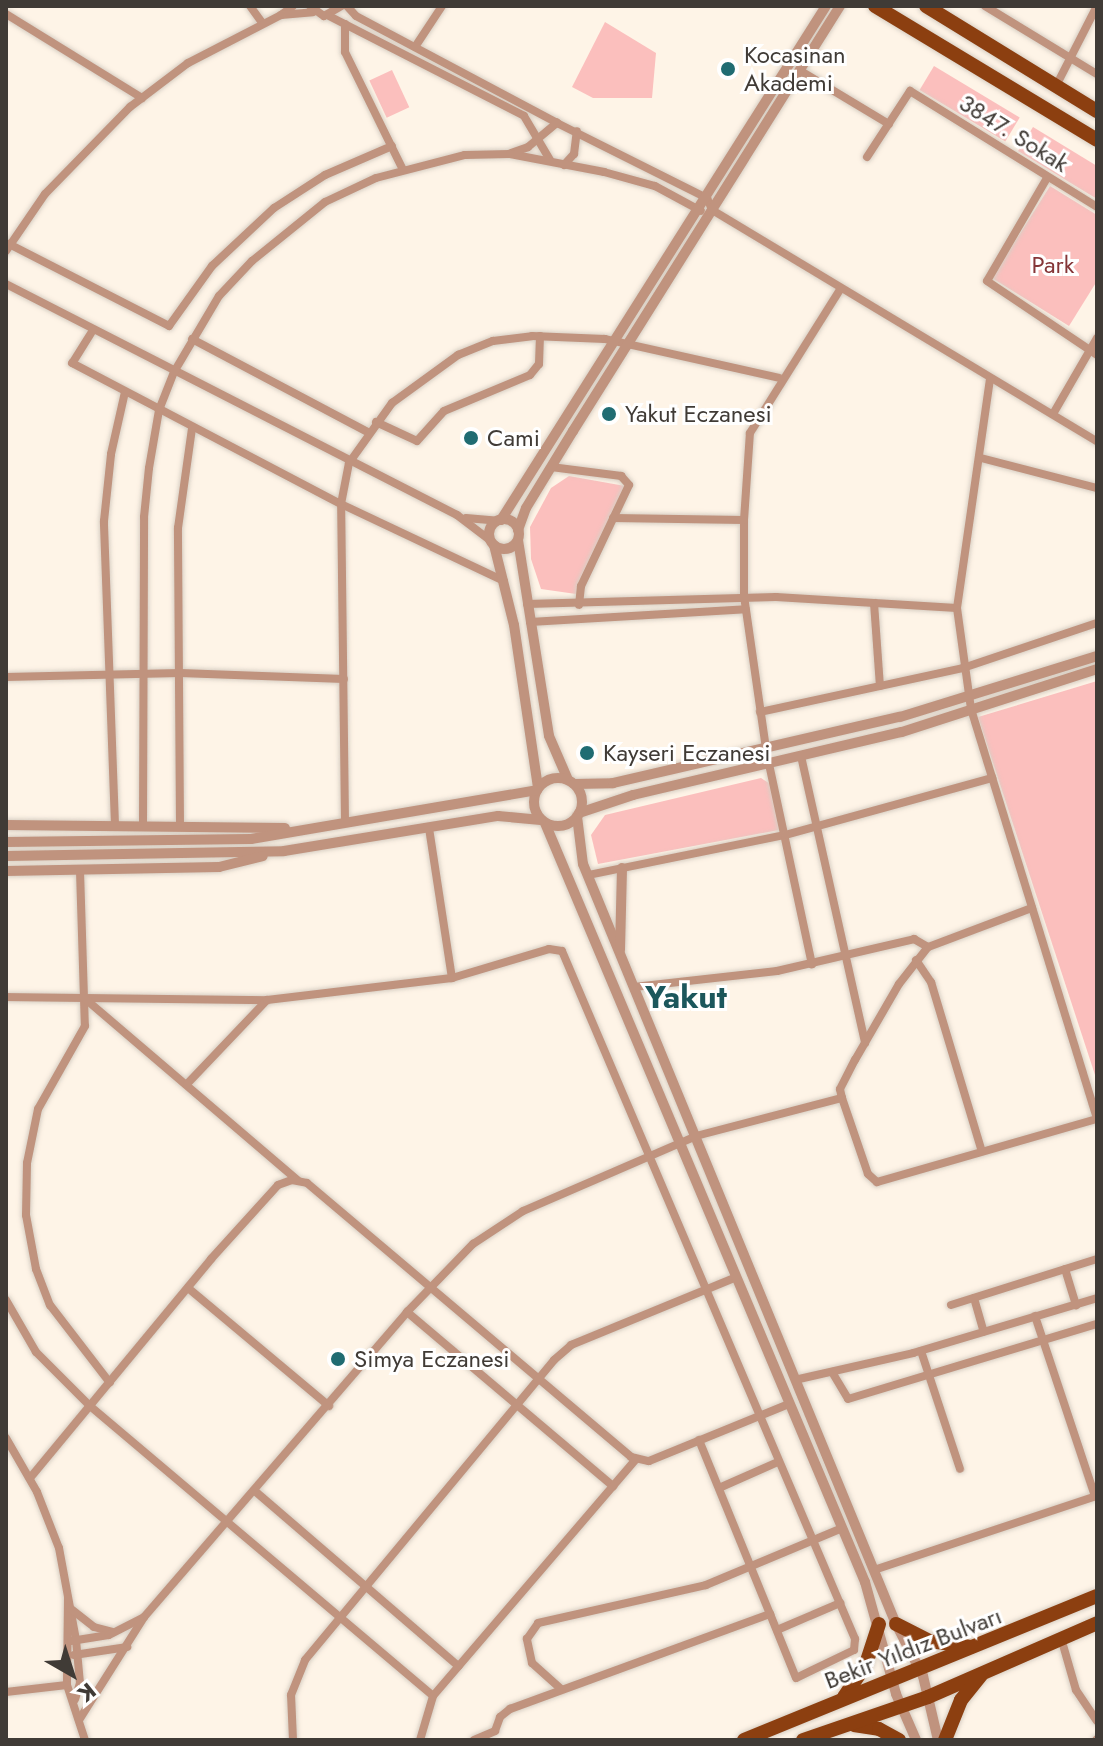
<!DOCTYPE html>
<html>
<head>
<meta charset="utf-8">
<style>
  body { margin:0 }
  #map { position:relative; width:1103px; height:1746px; overflow:hidden; background:#fef4e7; font-family:Jost,sans-serif }
  div>[style] { position:absolute }
  [style*='--x'] { left:calc(var(--x)*1px); top:calc(var(--y)*1px); width:calc(var(--w)*1px); rotate:calc(var(--a)*1deg) }
  .green>* { inset:0; background:#fbbfbd; transform-origin:0 0 }
  .roads { filter:drop-shadow(0 0 2px #d8cfc4) drop-shadow(0 0 2px #d8cfc4) }
  .minor>* { height:8px; margin:-4px; padding:0 4px; transform-origin:4px; border-radius:4px; background:#c0937e }
  .tertiary>* { height:10px; margin:-5px; padding:0 5px; transform-origin:5px; border-radius:5px; background:#c0937e }
  .tertiary>.ring { margin:-5px; padding:0; box-sizing:content-box; background:none; border:10px solid #c0937e; border-radius:50% }
  .primary>* { height:14px; margin:-7px; padding:0 7px; transform-origin:7px; border-radius:7px; background:#8c3f10 }
  .dots>* { width:22px; height:22px; translate:-50% -50%; box-sizing:border-box; border:4px solid #fff; border-radius:50% }
  span { translate:-50% -50%; white-space:nowrap; text-align:center; line-height:1.15; -webkit-text-stroke:6px #fff; paint-order:stroke }
  .poi-label { font-size:24px; color:#403b36 }
  .left { translate:0 -50%; text-align:left }
  .street-label { font-size:24px; color:#403b36 }
  .park-label { font-size:24px; color:#853638 }
  .district-label { font-size:32px; color:#1c575c; font-weight:700 }
  .frame { position:absolute; inset:0; border:8px solid #403b36; pointer-events:none }
  .north { position:absolute; left:32px; top:1634px; width:80px; height:80px; -webkit-text-stroke:6px #fff; paint-order:stroke; rotate:141deg; font-size:22px; font-weight:700; line-height:32px; text-align:center; color:#403b36 }
  .north::after { content:''; display:block; margin:auto; width:28px; height:36px; background:#403b36; clip-path:polygon(50% 0,100% 100%,50% 72%,0 100%) }
</style>
</head>
<body>
<div id="map">
  <div class="green">
    <div style="clip-path:polygon(605px 22px,656px 53px,652px 98px,593px 98px,572px 87px)"></div>
    <div style="left:934px;top:66px;width:100px;height:28px;rotate:31deg"></div>
    <div style="left:392px;top:70px;width:41px;height:25px;rotate:65deg"></div>
    <div style="clip-path:polygon(1033px 127px,1097px 166px,1097px 199px,1018px 151px)"></div>
    <div style="clip-path:polygon(1050px 186px,1097px 215px,1097px 281px,1069px 326px,992px 278px)"></div>
    <div style="clip-path:polygon(569px 476px,625px 486px,576px 594px,541px 589px,531px 559px,530px 527px,551px 488px)"></div>
    <div style="clip-path:polygon(1097px 681px,1097px 1081px,978px 717px)"></div>
    <div style="clip-path:polygon(761px 778px,772px 785px,779px 830px,598px 864px,591px 835px,605px 815px)"></div>
  </div>
  <div class="roads">
    <div class="minor">
      <div style="--x:250;--y:6;--w:19;--a:54"></div>
      <div style="--x:293;--y:6;--w:15;--a:143"></div>
      <div style="--x:281;--y:15;--w:32;--a:-5"></div>
      <div style="--x:310;--y:6;--w:17;--a:36"></div>
      <div style="--x:324;--y:16;--w:20;--a:-30"></div>
      <div style="--x:347;--y:6;--w:13;--a:48"></div>
      <div style="--x:356;--y:16;--w:228;--a:28"></div>
      <div style="--x:557;--y:123;--w:168;--a:26.6"></div>
      <div style="--x:707;--y:198;--w:13;--a:67"></div>
      <div style="--x:712;--y:210;--w:449;--a:31"></div>
      <div style="--x:985;--y:6;--w:131;--a:31.3"></div>
      <div style="--x:6;--y:14;--w:160;--a:31.7"></div>
      <div style="--x:329;--y:16;--w:219;--a:27.1"></div>
      <div style="--x:524;--y:116;--w:51;--a:59.4"></div>
      <div style="--x:345;--y:24;--w:28;--a:90"></div>
      <div style="--x:345;--y:52;--w:131;--a:63.8"></div>
      <div style="--x:415;--y:47;--w:49;--a:-56.6"></div>
      <div style="--x:799;--y:70;--w:105;--a:31"></div>
      <div style="--x:1056;--y:86;--w:90;--a:-62.9"></div>
      <div style="--x:511;--y:153;--w:18;--a:-19"></div>
      <div style="--x:528;--y:147;--w:38;--a:-40"></div>
      <div style="--x:867;--y:157;--w:79;--a:-56.9"></div>
      <div style="--x:910;--y:91;--w:220;--a:31.8"></div>
      <div style="--x:564;--y:165;--w:15;--a:-48"></div>
      <div style="--x:574;--y:154;--w:23;--a:-83"></div>
      <div style="--x:1047;--y:178;--w:119;--a:120.2"></div>
      <div style="--x:987;--y:281;--w:133;--a:33.9"></div>
      <div style="--x:9;--y:244;--w:180;--a:27.1"></div>
      <div style="--x:169;--y:326;--w:74;--a:-54.4"></div>
      <div style="--x:212;--y:266;--w:85;--a:-43.1"></div>
      <div style="--x:274;--y:208;--w:61;--a:-32.9"></div>
      <div style="--x:325;--y:175;--w:73;--a:-23.4"></div>
      <div style="--x:6;--y:251;--w:69;--a:-55.6"></div>
      <div style="--x:45;--y:194;--w:122;--a:-45.7"></div>
      <div style="--x:130;--y:107;--w:73;--a:-37.2"></div>
      <div style="--x:188;--y:63;--w:105;--a:-27.3"></div>
      <div style="--x:6;--y:284;--w:507;--a:27.12"></div>
      <div style="--x:457;--y:515;--w:43;--a:37.4"></div>
      <div style="--x:93;--y:330;--w:39;--a:122"></div>
      <div style="--x:72;--y:363;--w:304;--a:27.7"></div>
      <div style="--x:341;--y:504;--w:180;--a:25.3"></div>
      <div style="--x:192;--y:339;--w:199;--a:27.9"></div>
      <div style="--x:1053;--y:414;--w:88;--a:-59.9"></div>
      <div style="--x:376;--y:422;--w:45;--a:24.9"></div>
      <div style="--x:417;--y:441;--w:40;--a:-48"></div>
      <div style="--x:444;--y:411;--w:93;--a:-22.7"></div>
      <div style="--x:530;--y:375;--w:14;--a:-51"></div>
      <div style="--x:539;--y:364;--w:28;--a:-88"></div>
      <div style="--x:981;--y:458;--w:120;--a:14.5"></div>
      <div style="--x:551;--y:467;--w:71;--a:7.3"></div>
      <div style="--x:621;--y:476;--w:12;--a:48"></div>
      <div style="--x:629;--y:485;--w:112;--a:115.4"></div>
      <div style="--x:581;--y:586;--w:19;--a:96"></div>
      <div style="--x:466;--y:518;--w:32;--a:5"></div>
      <div style="--x:613;--y:518;--w:131;--a:0.9"></div>
      <div style="--x:744;--y:520;--w:76;--a:90"></div>
      <div style="--x:744;--y:596;--w:154;--a:81.8"></div>
      <div style="--x:744;--y:520;--w:87;--a:-86.1"></div>
      <div style="--x:750;--y:433;--w:171;--a:-57.9"></div>
      <div style="--x:874;--y:603;--w:83;--a:85.9"></div>
      <div style="--x:527;--y:604;--w:249;--a:-1.6"></div>
      <div style="--x:776;--y:597;--w:181;--a:3.5"></div>
      <div style="--x:957;--y:608;--w:102;--a:82.1"></div>
      <div style="--x:971;--y:709;--w:428;--a:72.9"></div>
      <div style="--x:957;--y:608;--w:231;--a:-81.8"></div>
      <div style="--x:530;--y:622;--w:216;--a:-3.4"></div>
      <div style="--x:6;--y:677;--w:174;--a:-1.3"></div>
      <div style="--x:180;--y:673;--w:164;--a:2.1"></div>
      <div style="--x:760;--y:712;--w:208;--a:-12.2"></div>
      <div style="--x:963;--y:668;--w:141;--a:-18.6"></div>
      <div style="--x:801;--y:756;--w:294;--a:77.4"></div>
      <div style="--x:769;--y:764;--w:205;--a:77.9"></div>
      <div style="--x:345;--y:821;--w:317;--a:-90.7"></div>
      <div style="--x:341;--y:504;--w:42;--a:-79"></div>
      <div style="--x:349;--y:463;--w:74;--a:-54.4"></div>
      <div style="--x:392;--y:403;--w:82;--a:-36"></div>
      <div style="--x:458;--y:355;--w:38;--a:-22"></div>
      <div style="--x:493;--y:341;--w:39;--a:-7"></div>
      <div style="--x:532;--y:336;--w:73;--a:2.4"></div>
      <div style="--x:605;--y:339;--w:178;--a:12.6"></div>
      <div style="--x:115;--y:825;--w:304;--a:-92.1"></div>
      <div style="--x:104;--y:521;--w:67;--a:-84"></div>
      <div style="--x:111;--y:454;--w:64;--a:-77.3"></div>
      <div style="--x:143;--y:826;--w:309;--a:-89.8"></div>
      <div style="--x:144;--y:517;--w:49;--a:-84.2"></div>
      <div style="--x:149;--y:468;--w:59;--a:-80.2"></div>
      <div style="--x:159;--y:410;--w:41;--a:-68.5"></div>
      <div style="--x:174;--y:372;--w:88;--a:-59.4"></div>
      <div style="--x:219;--y:296;--w:48;--a:-46.7"></div>
      <div style="--x:252;--y:261;--w:94;--a:-38.9"></div>
      <div style="--x:325;--y:202;--w:56;--a:-25.2"></div>
      <div style="--x:376;--y:178;--w:92;--a:-14.5"></div>
      <div style="--x:465;--y:155;--w:45;--a:-1.3"></div>
      <div style="--x:510;--y:154;--w:96;--a:10.8"></div>
      <div style="--x:604;--y:172;--w:53;--a:15.4"></div>
      <div style="--x:655;--y:186;--w:52;--a:28.5"></div>
      <div style="--x:180;--y:826;--w:298;--a:-90.4"></div>
      <div style="--x:178;--y:528;--w:101;--a:-82"></div>
      <div style="--x:429;--y:828;--w:152;--a:81.3"></div>
      <div style="--x:80;--y:871;--w:155;--a:88.2"></div>
      <div style="--x:85;--y:1026;--w:95;--a:119.5"></div>
      <div style="--x:38;--y:1109;--w:55;--a:101.5"></div>
      <div style="--x:27;--y:1163;--w:52;--a:91.1"></div>
      <div style="--x:26;--y:1215;--w:55;--a:79.5"></div>
      <div style="--x:36;--y:1269;--w:39;--a:69"></div>
      <div style="--x:50;--y:1305;--w:98;--a:52.4"></div>
      <div style="--x:588;--y:875;--w:201;--a:-11.5"></div>
      <div style="--x:785;--y:835;--w:215;--a:-15.4"></div>
      <div style="--x:916;--y:960;--w:27;--a:56"></div>
      <div style="--x:931;--y:982;--w:174;--a:73.3"></div>
      <div style="--x:634;--y:987;--w:144;--a:-6.4"></div>
      <div style="--x:777;--y:971;--w:141;--a:-13.1"></div>
      <div style="--x:914;--y:939;--w:16;--a:30"></div>
      <div style="--x:6;--y:997;--w:261;--a:0.7"></div>
      <div style="--x:83;--y:997;--w:282;--a:40.5"></div>
      <div style="--x:187;--y:1084;--w:116;--a:-46.4"></div>
      <div style="--x:267;--y:1000;--w:186;--a:-6.8"></div>
      <div style="--x:452;--y:978;--w:101;--a:-16.6"></div>
      <div style="--x:549;--y:949;--w:13;--a:9"></div>
      <div style="--x:562;--y:951;--w:748;--a:66.93"></div>
      <div style="--x:855;--y:1639;--w:11;--a:95"></div>
      <div style="--x:854;--y:1650;--w:64;--a:154.2"></div>
      <div style="--x:796;--y:1678;--w:69;--a:-112.1"></div>
      <div style="--x:842;--y:1098;--w:80;--a:71.1"></div>
      <div style="--x:868;--y:1174;--w:12;--a:42"></div>
      <div style="--x:877;--y:1182;--w:229;--a:-16"></div>
      <div style="--x:1065;--y:1269;--w:38;--a:73"></div>
      <div style="--x:188;--y:1288;--w:184;--a:39.9"></div>
      <div style="--x:974;--y:1298;--w:35;--a:74"></div>
      <div style="--x:6;--y:1300;--w:60;--a:60"></div>
      <div style="--x:36;--y:1352;--w:76;--a:45"></div>
      <div style="--x:90;--y:1406;--w:449;--a:40.2"></div>
      <div style="--x:951;--y:1305;--w:153;--a:-17.5"></div>
      <div style="--x:407;--y:1312;--w:270;--a:40.2"></div>
      <div style="--x:1035;--y:1316;--w:190;--a:71.6"></div>
      <div style="--x:921;--y:1351;--w:124;--a:71.7"></div>
      <div style="--x:832;--y:1372;--w:31;--a:59"></div>
      <div style="--x:848;--y:1399;--w:260;--a:-16.8"></div>
      <div style="--x:799;--y:1379;--w:117;--a:-12.8"></div>
      <div style="--x:913;--y:1353;--w:192;--a:-16.6"></div>
      <div style="--x:6;--y:1438;--w:62;--a:60.1"></div>
      <div style="--x:37;--y:1492;--w:60;--a:68.6"></div>
      <div style="--x:59;--y:1548;--w:94;--a:79.5"></div>
      <div style="--x:76;--y:1640;--w:43;--a:84.7"></div>
      <div style="--x:80;--y:1683;--w:17;--a:107"></div>
      <div style="--x:30;--y:1478;--w:284;--a:-50.4"></div>
      <div style="--x:211;--y:1259;--w:100;--a:-47.8"></div>
      <div style="--x:278;--y:1185;--w:15;--a:-20"></div>
      <div style="--x:292;--y:1180;--w:15;--a:11"></div>
      <div style="--x:307;--y:1183;--w:424;--a:40.2"></div>
      <div style="--x:631;--y:1457;--w:18;--a:13"></div>
      <div style="--x:649;--y:1461;--w:151;--a:-22.2"></div>
      <div style="--x:719;--y:1488;--w:64;--a:-23.8"></div>
      <div style="--x:256;--y:1492;--w:267;--a:40.7"></div>
      <div style="--x:877;--y:1569;--w:232;--a:-18.4"></div>
      <div style="--x:68;--y:1599;--w:86;--a:90.7"></div>
      <div style="--x:67;--y:1685;--w:58;--a:71.9"></div>
      <div style="--x:71;--y:1609;--w:29;--a:38"></div>
      <div style="--x:94;--y:1627;--w:20;--a:15"></div>
      <div style="--x:777;--y:1630;--w:69;--a:-23.2"></div>
      <div style="--x:1061;--y:1638;--w:54;--a:73.9"></div>
      <div style="--x:1076;--y:1690;--w:37;--a:56"></div>
      <div style="--x:71;--y:1641;--w:38;--a:-9"></div>
      <div style="--x:109;--y:1635;--w:39;--a:-27"></div>
      <div style="--x:74;--y:1655;--w:54;--a:-8.6"></div>
      <div style="--x:561;--y:1689;--w:39;--a:-138"></div>
      <div style="--x:532;--y:1663;--w:25;--a:-102"></div>
      <div style="--x:527;--y:1639;--w:19;--a:-55"></div>
      <div style="--x:538;--y:1623;--w:172;--a:-12.7"></div>
      <div style="--x:706;--y:1585;--w:147;--a:-22.7"></div>
      <div style="--x:6;--y:1692;--w:61;--a:-6.5"></div>
      <div style="--x:79;--y:1720;--w:122;--a:-57.7"></div>
      <div style="--x:144;--y:1617;--w:403;--a:-49.2"></div>
      <div style="--x:407;--y:1312;--w:95;--a:-45.9"></div>
      <div style="--x:473;--y:1244;--w:60;--a:-33.4"></div>
      <div style="--x:523;--y:1211;--w:189;--a:-23.4"></div>
      <div style="--x:696;--y:1136;--w:151;--a:-14.6"></div>
      <div style="--x:842;--y:1098;--w:9;--a:-103"></div>
      <div style="--x:840;--y:1089;--w:33;--a:-63"></div>
      <div style="--x:855;--y:1060;--w:88;--a:-59.9"></div>
      <div style="--x:899;--y:984;--w:47;--a:-51.9"></div>
      <div style="--x:928;--y:947;--w:111;--a:-20.6"></div>
      <div style="--x:293;--y:1740;--w:45;--a:-92.5"></div>
      <div style="--x:291;--y:1695;--w:38;--a:-68"></div>
      <div style="--x:305;--y:1660;--w:390;--a:-50.3"></div>
      <div style="--x:554;--y:1360;--w:23;--a:-41"></div>
      <div style="--x:571;--y:1345;--w:179;--a:-22.3"></div>
      <div style="--x:420;--y:1740;--w:46;--a:-73.5"></div>
      <div style="--x:433;--y:1696;--w:312;--a:-49.4"></div>
      <div style="--x:474;--y:1740;--w:23;--a:-23"></div>
      <div style="--x:495;--y:1731;--w:15;--a:-70"></div>
      <div style="--x:500;--y:1717;--w:13;--a:-39"></div>
      <div style="--x:510;--y:1709;--w:277;--a:-20.1"></div>
      <div style="--x:770;--y:1614;--w:188;--a:-112.2"></div>
      <div style="--x:1096;--y:1740;--w:1;--a:-45"></div>
    </div>
    <div class="tertiary">
      <div class="ring" style="left:489px;top:519px;width:20px;height:20px"></div>
      <div style="--x:501;--y:520;--w:608;--a:-57.7"></div>
      <div style="--x:518;--y:530;--w:23;--a:-70"></div>
      <div style="--x:526;--y:508;--w:90;--a:-58.6"></div>
      <div style="--x:573;--y:431;--w:502;--a:-57.86"></div>
      <div style="--x:518;--y:540;--w:198;--a:81"></div>
      <div style="--x:549;--y:736;--w:48;--a:66.6"></div>
      <div style="--x:494;--y:545;--w:82;--a:76"></div>
      <div style="--x:514;--y:625;--w:164;--a:81.6"></div>
      <div class="ring" style="left:534px;top:778px;width:38px;height:38px"></div>
      <div style="--x:574;--y:784;--w:39;--a:-1"></div>
      <div style="--x:613;--y:783;--w:294;--a:-13"></div>
      <div style="--x:900;--y:717;--w:206;--a:-17.2"></div>
      <div style="--x:579;--y:813;--w:57;--a:-18.4"></div>
      <div style="--x:633;--y:795;--w:276;--a:-13.2"></div>
      <div style="--x:902;--y:732;--w:205;--a:-17.9"></div>
      <div style="--x:577;--y:816;--w:48;--a:82.9"></div>
      <div style="--x:583;--y:864;--w:822;--a:67.62"></div>
      <div style="--x:896;--y:1624;--w:59;--a:62.6"></div>
      <div style="--x:923;--y:1676;--w:66;--a:76.8"></div>
      <div style="--x:545;--y:823;--w:824;--a:67.14"></div>
      <div style="--x:865;--y:1582;--w:116;--a:74.5"></div>
      <div style="--x:896;--y:1694;--w:50;--a:66.5"></div>
      <div style="--x:6;--y:825;--w:279;--a:0.6"></div>
      <div style="--x:6;--y:842;--w:245;--a:-0.7"></div>
      <div style="--x:251;--y:839;--w:290;--a:-9.7"></div>
      <div style="--x:6;--y:856;--w:278;--a:-1"></div>
      <div style="--x:284;--y:851;--w:217;--a:-9.3"></div>
      <div style="--x:498;--y:816;--w:43;--a:5.3"></div>
      <div style="--x:6;--y:871;--w:213;--a:-1.1"></div>
      <div style="--x:219;--y:867;--w:45;--a:-14"></div>
      <div style="--x:620;--y:950;--w:82;--a:-88.6"></div>
    </div>
    <div class="primary">
      <div style="--x:875;--y:6;--w:259;--a:31.1"></div>
      <div style="--x:926;--y:6;--w:201;--a:31.6"></div>
      <div style="--x:896;--y:1624;--w:38;--a:27"></div>
      <div style="--x:930;--y:1641;--w:41;--a:8.3"></div>
      <div style="--x:844;--y:1697;--w:40;--a:-56"></div>
      <div style="--x:866;--y:1664;--w:42;--a:-72"></div>
      <div style="--x:854;--y:1725;--w:25;--a:9"></div>
      <div style="--x:879;--y:1729;--w:23;--a:29"></div>
      <div style="--x:744;--y:1740;--w:381;--a:-22.2"></div>
      <div style="--x:803;--y:1740;--w:132;--a:-19"></div>
      <div style="--x:928;--y:1697;--w:184;--a:-23.6"></div>
      <div style="--x:945;--y:1740;--w:43;--a:-68.2"></div>
      <div style="--x:961;--y:1700;--w:32;--a:-51"></div>
    </div>
  </div>
  <div class="dots">
    <div style="left:728px;top:69px;background:#206c72"></div>
    <div style="left:609px;top:414px;background:#206c72"></div>
    <div style="left:471px;top:438px;background:#206c72"></div>
    <div style="left:587px;top:753px;background:#206c72"></div>
    <div style="left:338px;top:1359px;background:#206c72"></div>
  </div>
  <div class="poi-label">
    <span class="left" style="left:744px;top:69px">Kocasinan<br>Akademi</span>
    <span class="left" style="left:625px;top:414px">Yakut Eczanesi</span>
    <span class="left" style="left:487px;top:438px">Cami</span>
    <span class="left" style="left:603px;top:753px">Kayseri Eczanesi</span>
    <span class="left" style="left:354px;top:1359px">Simya Eczanesi</span>
  </div>
  <div class="street-label">
    <span style="left:1014px;top:133px;rotate:32deg">3847. Sokak</span>
    <span style="left:913px;top:1648px;rotate:-21deg">Bekir Yıldız Bulvarı</span>
  </div>
  <div class="park-label">
    <span style="left:1053px;top:265px">Park</span>
  </div>
  <div class="district-label">
    <span style="left:686px;top:997px">Yakut</span>
  </div>
  <div class="frame"></div>
  <div class="north">K</div>
</div>
</body>
</html>
